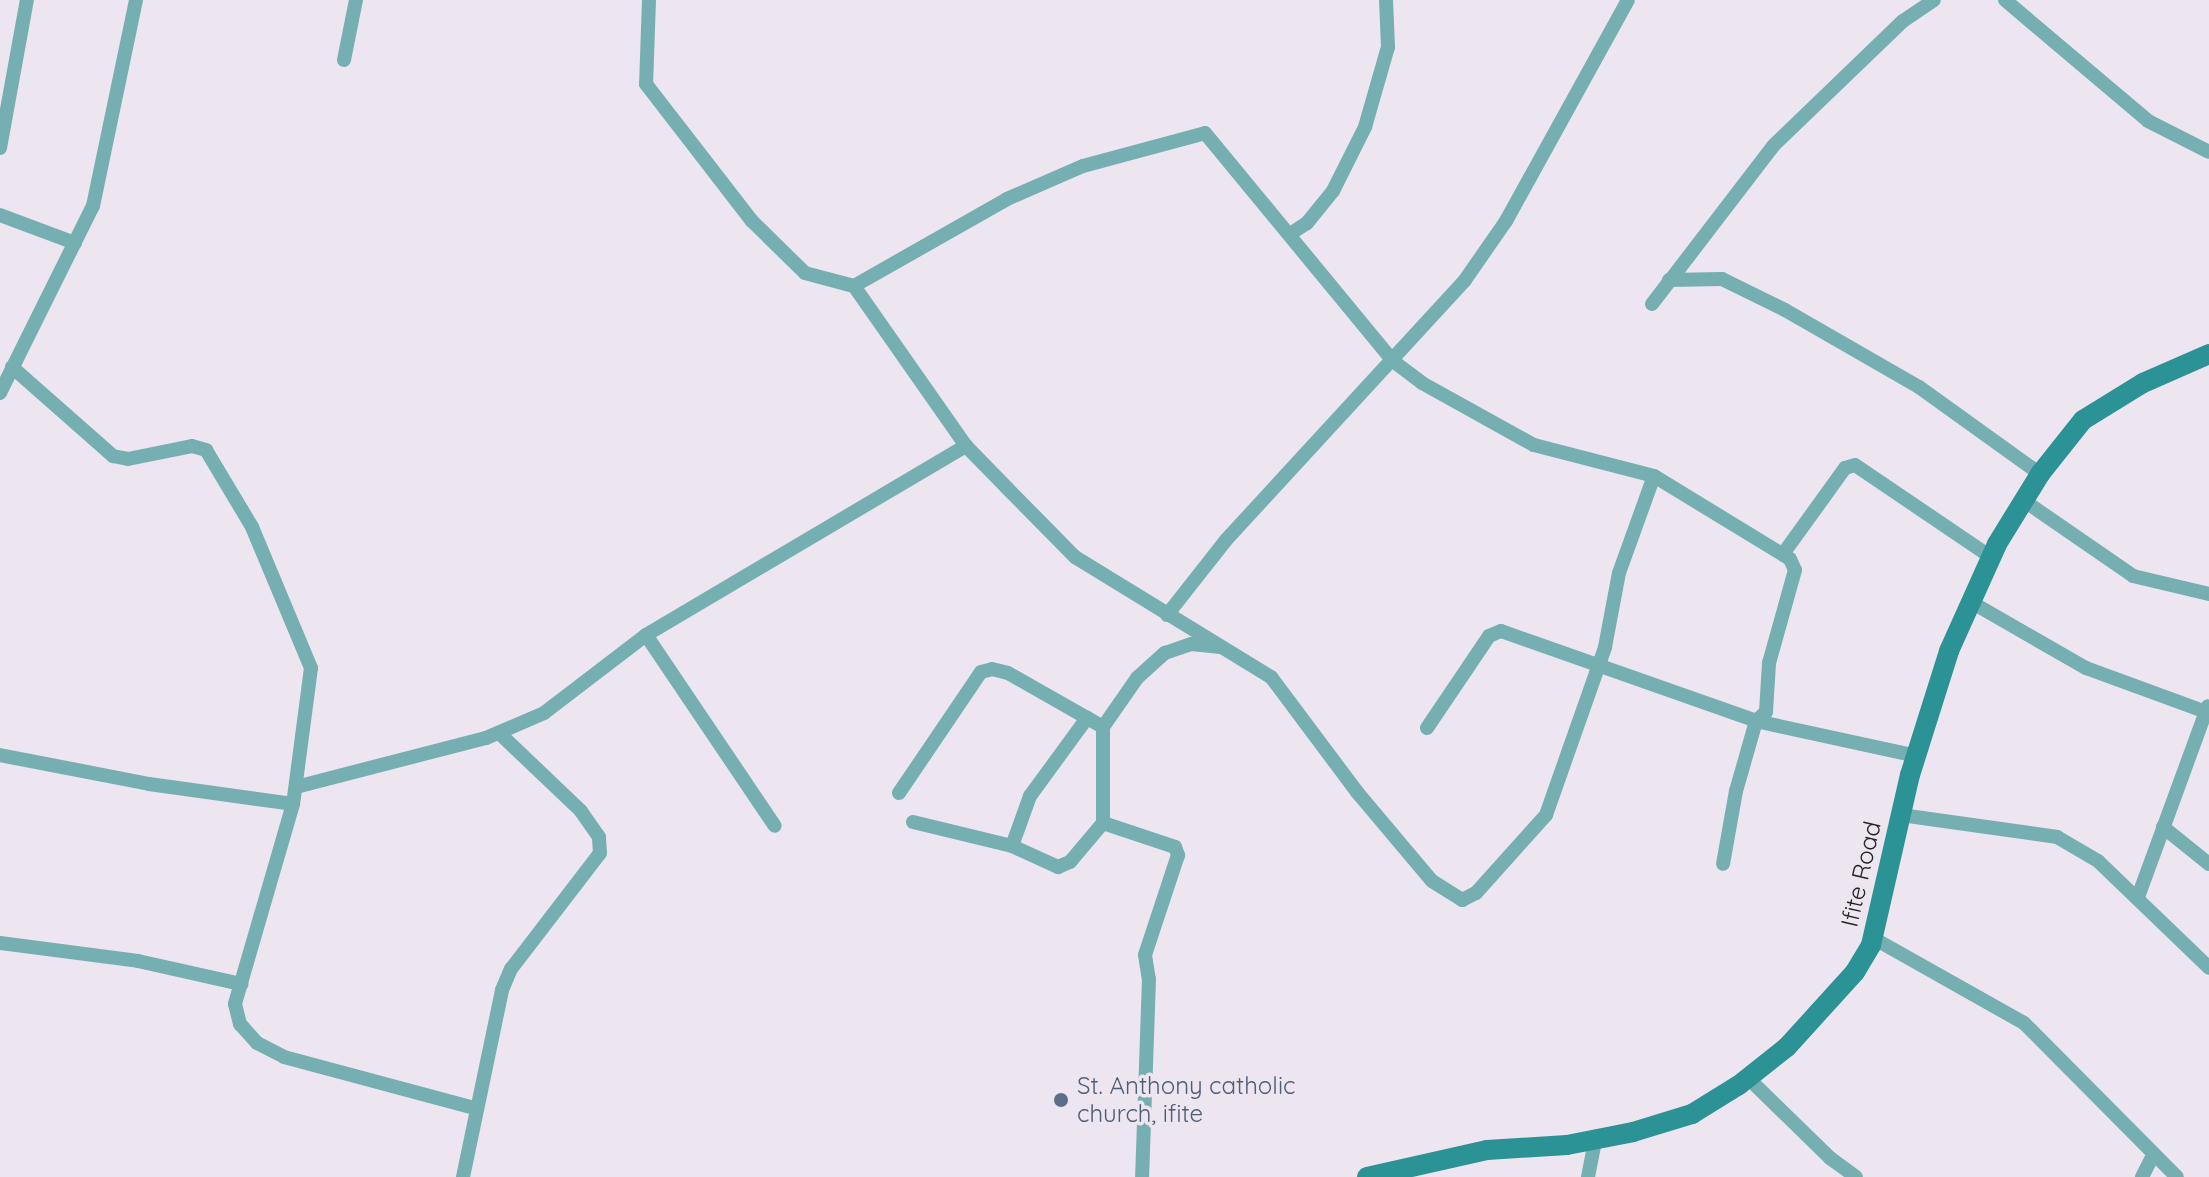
<!DOCTYPE html>
<html>
<head>
<meta charset="utf-8">
<style>
  body { margin:0 }
  #map { position:relative; width:2209px; height:1177px; overflow:hidden; background:#ede5f0; font-family:Quicksand,sans-serif }
  div>[style] { position:absolute }
  [style*='--x'] { left:calc(var(--x)*1px); top:calc(var(--y)*1px); width:calc(var(--w)*1px); rotate:calc(var(--a)*1deg) }
  .street>* { height:14px; margin:-7px; padding:0 7px; transform-origin:7px; border-radius:7px; background:#75afb1 }
  .secondary>* { height:20px; margin:-10px; padding:0 10px; transform-origin:10px; border-radius:10px; background:#2b9296 }
  .dots>* { width:22px; height:22px; translate:-50% -50%; box-sizing:border-box; border:4px solid #ede5f0; border-radius:50% }
  span { translate:-50% -50%; white-space:nowrap; text-align:center; line-height:1.15; -webkit-text-stroke:7px #ede5f0; paint-order:stroke }
  .street-label { font-size:24px; color:#262328 }
  .service-label { font-size:24px; color:#4e5e75 }
  .left { translate:0 -50%; text-align:left }
</style>
</head>
<body>
<div id="map">
  <div class="street">
    <div style="--x:649;--y:0;--w:84;--a:92"></div>
    <div style="--x:646;--y:84;--w:173;--a:52.3"></div>
    <div style="--x:752;--y:221;--w:74;--a:44.5"></div>
    <div style="--x:805;--y:273;--w:51;--a:14.9"></div>
    <div style="--x:854;--y:286;--w:176;--a:-29.6"></div>
    <div style="--x:1007;--y:199;--w:83;--a:-23.5"></div>
    <div style="--x:1083;--y:166;--w:126;--a:-15.1"></div>
    <div style="--x:1205;--y:133;--w:296;--a:50.5"></div>
    <div style="--x:1393;--y:361;--w:36;--a:37"></div>
    <div style="--x:1422;--y:383;--w:128;--a:29"></div>
    <div style="--x:1534;--y:445;--w:124;--a:14.5"></div>
    <div style="--x:1654;--y:476;--w:159;--a:31.4"></div>
    <div style="--x:1790;--y:559;--w:12;--a:66"></div>
    <div style="--x:1795;--y:570;--w:97;--a:105.6"></div>
    <div style="--x:1769;--y:663;--w:49;--a:93.5"></div>
    <div style="--x:1766;--y:712;--w:13;--a:138"></div>
    <div style="--x:1756;--y:721;--w:73;--a:105.9"></div>
    <div style="--x:1736;--y:791;--w:74;--a:100.1"></div>
    <div style="--x:2005;--y:0;--w:187;--a:40.2"></div>
    <div style="--x:2148;--y:121;--w:68;--a:26.9"></div>
    <div style="--x:344;--y:60;--w:61;--a:-78.7"></div>
    <div style="--x:0;--y:148;--w:150;--a:-79.7"></div>
    <div style="--x:0;--y:215;--w:80;--a:20.5"></div>
    <div style="--x:1290;--y:234;--w:20;--a:-33"></div>
    <div style="--x:1307;--y:223;--w:41;--a:-50.9"></div>
    <div style="--x:1333;--y:191;--w:72;--a:-63.4"></div>
    <div style="--x:1365;--y:127;--w:83;--a:-74"></div>
    <div style="--x:1388;--y:47;--w:47;--a:-92.4"></div>
    <div style="--x:1669;--y:280;--w:53;--a:-1.1"></div>
    <div style="--x:1722;--y:279;--w:70;--a:26.2"></div>
    <div style="--x:1785;--y:310;--w:155;--a:29.9"></div>
    <div style="--x:1919;--y:387;--w:149;--a:35.7"></div>
    <div style="--x:854;--y:286;--w:195;--a:55"></div>
    <div style="--x:966;--y:446;--w:59;--a:45.7"></div>
    <div style="--x:1007;--y:488;--w:97;--a:45.4"></div>
    <div style="--x:1075;--y:557;--w:230;--a:31.5"></div>
    <div style="--x:1271;--y:677;--w:144;--a:53.2"></div>
    <div style="--x:1357;--y:792;--w:116;--a:49.9"></div>
    <div style="--x:1432;--y:881;--w:36;--a:32"></div>
    <div style="--x:1462;--y:900;--w:16;--a:-27"></div>
    <div style="--x:1476;--y:893;--w:105;--a:-48.1"></div>
    <div style="--x:1546;--y:815;--w:178;--a:-70.6"></div>
    <div style="--x:1605;--y:647;--w:75;--a:-79.3"></div>
    <div style="--x:1619;--y:573;--w:103;--a:-70.2"></div>
    <div style="--x:1652;--y:304;--w:200;--a:-52.5"></div>
    <div style="--x:1774;--y:145;--w:179;--a:-43.9"></div>
    <div style="--x:1903;--y:21;--w:37;--a:-34"></div>
    <div style="--x:12;--y:367;--w:135;--a:41.4"></div>
    <div style="--x:113;--y:456;--w:15;--a:11"></div>
    <div style="--x:128;--y:459;--w:65;--a:-11.5"></div>
    <div style="--x:192;--y:446;--w:15;--a:16"></div>
    <div style="--x:206;--y:450;--w:90;--a:59.1"></div>
    <div style="--x:252;--y:527;--w:153;--a:67.3"></div>
    <div style="--x:311;--y:668;--w:137;--a:97.5"></div>
    <div style="--x:293;--y:804;--w:208;--a:106.2"></div>
    <div style="--x:235;--y:1004;--w:21;--a:76"></div>
    <div style="--x:240;--y:1024;--w:25;--a:48"></div>
    <div style="--x:257;--y:1043;--w:30;--a:27"></div>
    <div style="--x:284;--y:1057;--w:198;--a:15"></div>
    <div style="--x:0;--y:393;--w:209;--a:-63.6"></div>
    <div style="--x:93;--y:206;--w:210;--a:-78.2"></div>
    <div style="--x:2023;--y:500;--w:134;--a:34.6"></div>
    <div style="--x:2133;--y:576;--w:78;--a:13.3"></div>
    <div style="--x:1783;--y:554;--w:106;--a:-54.2"></div>
    <div style="--x:1845;--y:468;--w:10;--a:-17"></div>
    <div style="--x:1855;--y:465;--w:164;--a:34.1"></div>
    <div style="--x:1971;--y:602;--w:133;--a:29.9"></div>
    <div style="--x:2086;--y:668;--w:128;--a:20.1"></div>
    <div style="--x:1167;--y:615;--w:95;--a:-51.8"></div>
    <div style="--x:1226;--y:540;--w:353;--a:-47.4"></div>
    <div style="--x:1465;--y:280;--w:72;--a:-55.2"></div>
    <div style="--x:1506;--y:221;--w:252;--a:-61.1"></div>
    <div style="--x:646;--y:635;--w:230;--a:56"></div>
    <div style="--x:1427;--y:728;--w:111;--a:-56"></div>
    <div style="--x:1489;--y:636;--w:13;--a:-23"></div>
    <div style="--x:1501;--y:631;--w:270;--a:19.4"></div>
    <div style="--x:1756;--y:721;--w:164;--a:12.3"></div>
    <div style="--x:0;--y:755;--w:152;--a:11"></div>
    <div style="--x:149;--y:784;--w:145;--a:7.9"></div>
    <div style="--x:296;--y:787;--w:196;--a:-14.5"></div>
    <div style="--x:486;--y:738;--w:63;--a:-23.3"></div>
    <div style="--x:544;--y:713;--w:128;--a:-37.4"></div>
    <div style="--x:646;--y:635;--w:372;--a:-30.6"></div>
    <div style="--x:899;--y:793;--w:146;--a:-55.9"></div>
    <div style="--x:981;--y:672;--w:11;--a:-15"></div>
    <div style="--x:992;--y:669;--w:16;--a:14"></div>
    <div style="--x:1008;--y:673;--w:109;--a:29.6"></div>
    <div style="--x:1103;--y:727;--w:60;--a:-55.2"></div>
    <div style="--x:1137;--y:678;--w:38;--a:-42"></div>
    <div style="--x:1165;--y:653;--w:28;--a:-19"></div>
    <div style="--x:1191;--y:644;--w:30;--a:6"></div>
    <div style="--x:1901;--y:815;--w:158;--a:8"></div>
    <div style="--x:2057;--y:837;--w:48;--a:30.3"></div>
    <div style="--x:2098;--y:861;--w:154;--a:43.9"></div>
    <div style="--x:913;--y:822;--w:102;--a:13.6"></div>
    <div style="--x:1012;--y:846;--w:51;--a:24.5"></div>
    <div style="--x:1058;--y:867;--w:13;--a:-23"></div>
    <div style="--x:1070;--y:862;--w:51;--a:-49.8"></div>
    <div style="--x:1103;--y:823;--w:76;--a:18.4"></div>
    <div style="--x:1175;--y:847;--w:9;--a:69"></div>
    <div style="--x:1178;--y:855;--w:105;--a:108.3"></div>
    <div style="--x:1145;--y:955;--w:24;--a:81"></div>
    <div style="--x:1149;--y:979;--w:198;--a:92"></div>
    <div style="--x:1103;--y:823;--w:96;--a:-90"></div>
    <div style="--x:2163;--y:827;--w:59;--a:38.8"></div>
    <div style="--x:1012;--y:846;--w:53;--a:-70.2"></div>
    <div style="--x:1030;--y:796;--w:97;--a:-53.8"></div>
    <div style="--x:2138;--y:897;--w:203;--a:-69.9"></div>
    <div style="--x:1873;--y:938;--w:173;--a:29.4"></div>
    <div style="--x:2024;--y:1023;--w:217;--a:45.2"></div>
    <div style="--x:0;--y:943;--w:139;--a:7.4"></div>
    <div style="--x:138;--y:961;--w:106;--a:12.6"></div>
    <div style="--x:1748;--y:1078;--w:115;--a:44.3"></div>
    <div style="--x:1830;--y:1158;--w:32;--a:36"></div>
    <div style="--x:463;--y:1177;--w:191;--a:-78.2"></div>
    <div style="--x:502;--y:990;--w:23;--a:-67"></div>
    <div style="--x:511;--y:969;--w:146;--a:-52.5"></div>
    <div style="--x:600;--y:853;--w:16;--a:-94"></div>
    <div style="--x:599;--y:837;--w:32;--a:-125"></div>
    <div style="--x:581;--y:811;--w:113;--a:-136.4"></div>
    <div style="--x:1588;--y:1177;--w:38;--a:-79"></div>
    <div style="--x:2142;--y:1177;--w:25;--a:-63"></div>
  </div>
  <div class="secondary">
    <div style="--x:1367;--y:1177;--w:123;--a:-12.7"></div>
    <div style="--x:1487;--y:1150;--w:80;--a:-3.6"></div>
    <div style="--x:1567;--y:1145;--w:67;--a:-11.1"></div>
    <div style="--x:1633;--y:1132;--w:62;--a:-17"></div>
    <div style="--x:1692;--y:1114;--w:55;--a:-31.7"></div>
    <div style="--x:1739;--y:1085;--w:61;--a:-38.4"></div>
    <div style="--x:1787;--y:1047;--w:101;--a:-47.8"></div>
    <div style="--x:1855;--y:972;--w:31;--a:-59"></div>
    <div style="--x:1871;--y:945;--w:174;--a:-77.1"></div>
    <div style="--x:1910;--y:775;--w:130;--a:-72.5"></div>
    <div style="--x:1949;--y:651;--w:117;--a:-65.8"></div>
    <div style="--x:1997;--y:544;--w:82;--a:-58.4"></div>
    <div style="--x:2040;--y:474;--w:69;--a:-51.5"></div>
    <div style="--x:2083;--y:420;--w:70;--a:-31.7"></div>
    <div style="--x:2143;--y:383;--w:72;--a:-23.7"></div>
  </div>
  <div class="dots">
    <div style="left:1061px;top:1100px;background:#5c6f8a"></div>
  </div>
  <div class="street-label">
    <span style="left:1861px;top:874px;rotate:-77deg">Ifite Road</span>
  </div>
  <div class="service-label">
    <span class="left" style="left:1077px;top:1100px">St. Anthony catholic<br>church, ifite</span>
  </div>
</div>
</body>
</html>
